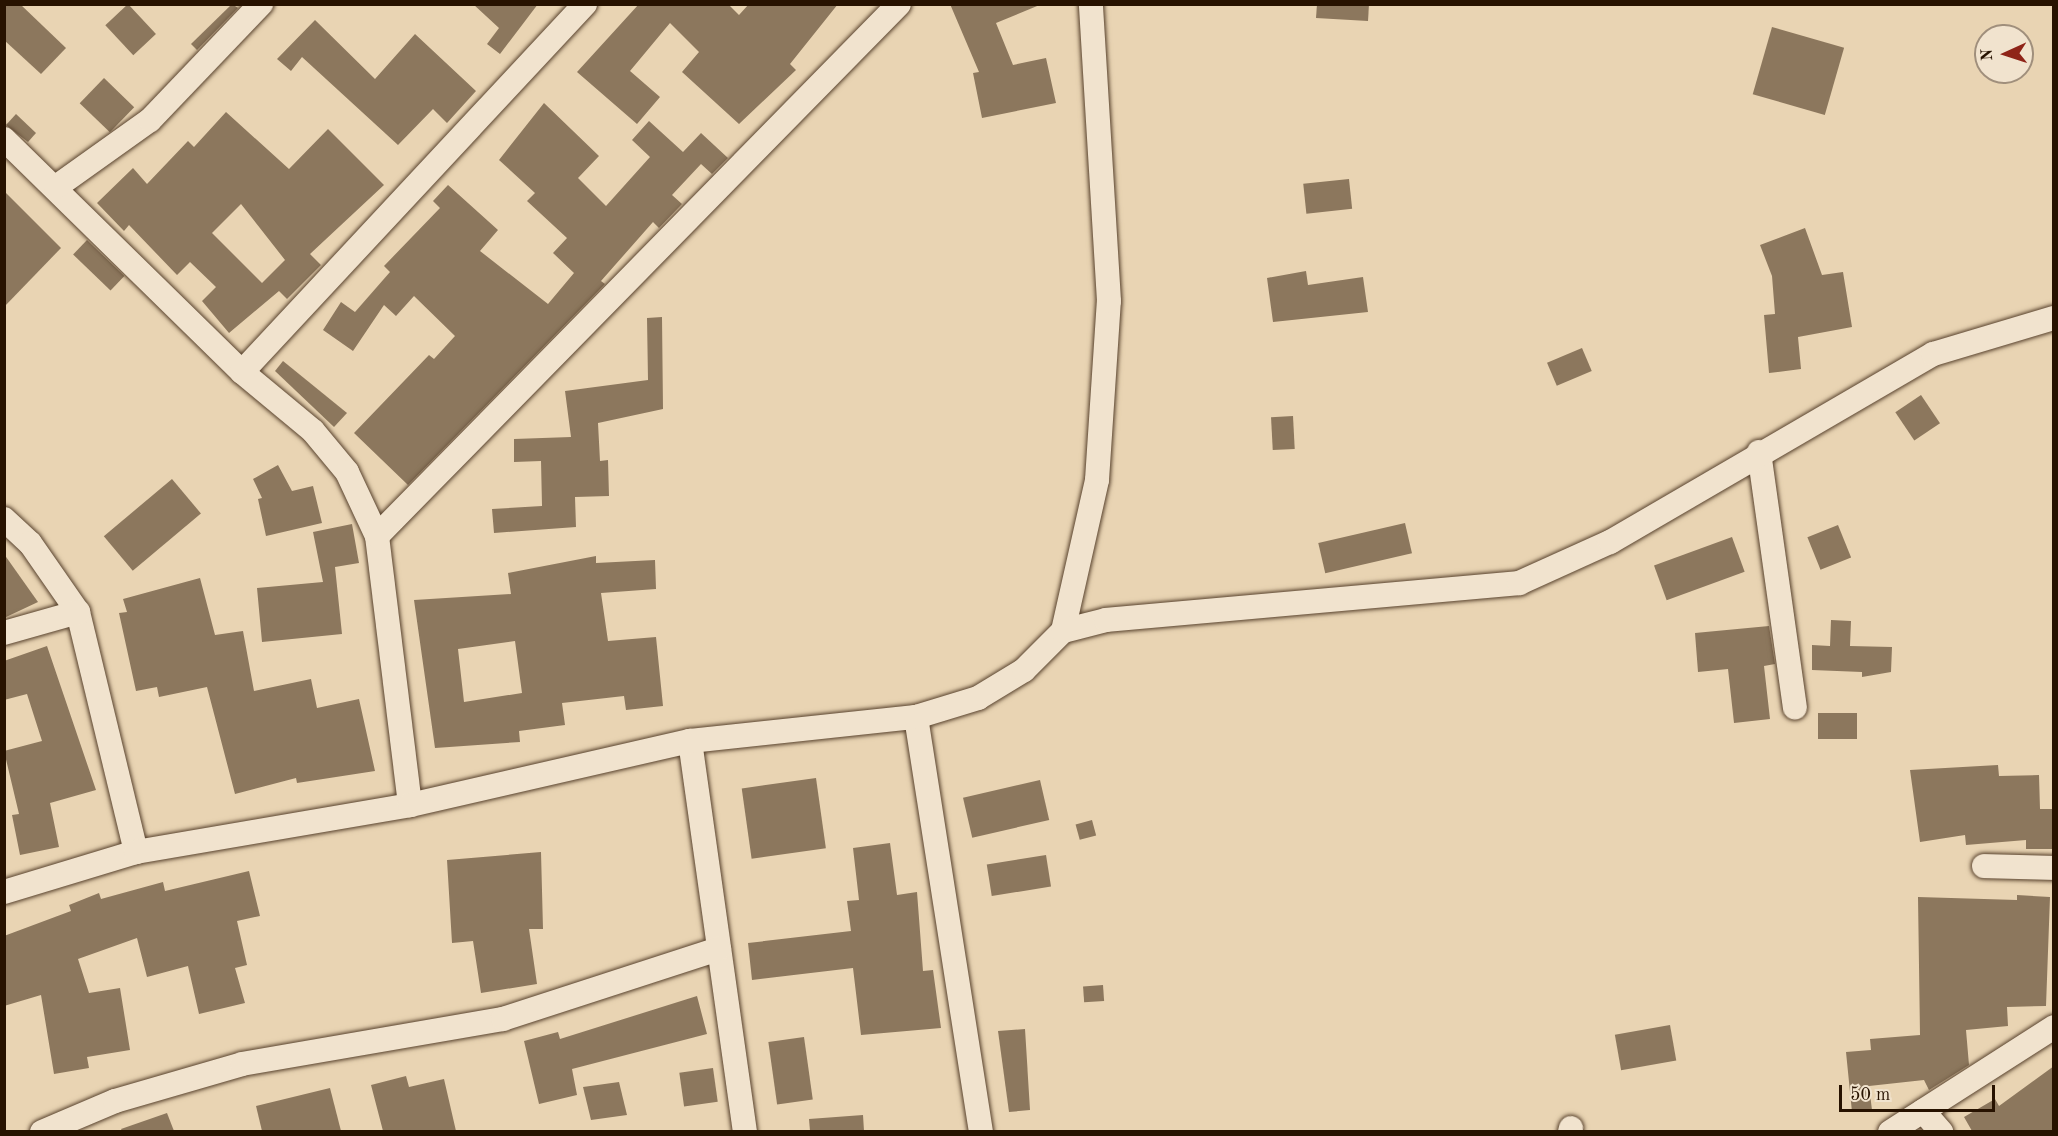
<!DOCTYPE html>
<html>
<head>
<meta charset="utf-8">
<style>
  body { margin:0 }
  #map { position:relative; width:2058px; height:1136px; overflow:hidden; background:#e9d4b3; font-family:"Old Standard TT",serif }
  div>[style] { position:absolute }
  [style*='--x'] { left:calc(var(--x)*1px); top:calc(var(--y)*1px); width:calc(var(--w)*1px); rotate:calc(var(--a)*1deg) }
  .building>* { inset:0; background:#8c775d; transform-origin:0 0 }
  .roads { filter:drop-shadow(0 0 2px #58422d) drop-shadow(0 0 2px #58422d) }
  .minor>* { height:24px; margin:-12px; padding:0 12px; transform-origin:12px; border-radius:12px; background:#f1e3ce }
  span { translate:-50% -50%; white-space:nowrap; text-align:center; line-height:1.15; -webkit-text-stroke:6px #f1e3ce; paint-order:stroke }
  .frame { position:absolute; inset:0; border:6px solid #271200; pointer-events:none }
  .north { position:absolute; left:1974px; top:24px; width:60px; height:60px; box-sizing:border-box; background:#f1e3ce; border:2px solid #a08f7c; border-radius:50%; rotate:267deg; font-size:16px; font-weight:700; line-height:24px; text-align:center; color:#271200 }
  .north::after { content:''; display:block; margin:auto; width:21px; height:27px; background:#8f2418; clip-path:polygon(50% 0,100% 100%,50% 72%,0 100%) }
  .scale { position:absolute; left:1839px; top:1085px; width:156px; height:27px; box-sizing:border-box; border:3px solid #271200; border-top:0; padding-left:8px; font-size:18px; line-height:21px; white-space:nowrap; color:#271200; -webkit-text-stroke:4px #f1e3ce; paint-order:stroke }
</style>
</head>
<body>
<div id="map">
  <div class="building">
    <div style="clip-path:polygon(4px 4px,20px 4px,66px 48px,41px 74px,4px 40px)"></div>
    <div style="left:128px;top:4px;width:41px;height:31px;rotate:47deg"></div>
    <div style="clip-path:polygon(232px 4px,238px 8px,197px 50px,191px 44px)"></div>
    <div style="clip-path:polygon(473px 4px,538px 4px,500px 54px,487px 44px,499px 28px)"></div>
    <div style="clip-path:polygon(639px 4px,728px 4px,739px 15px,749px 4px,838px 4px,790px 64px,796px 70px,739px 124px,682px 72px,699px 52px,670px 23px,630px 71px,660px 97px,637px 124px,577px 72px)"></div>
    <div style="clip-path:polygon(950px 4px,1042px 4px,996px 23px,1013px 65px,1046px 58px,1056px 103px,982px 118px,973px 73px,979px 72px)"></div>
    <div style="clip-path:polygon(1317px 4px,1369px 4px,1368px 21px,1316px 18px)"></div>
    <div style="clip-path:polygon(315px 20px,375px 79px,415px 34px,476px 91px,447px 123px,433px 109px,398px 145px,302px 57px,291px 71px,277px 59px)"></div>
    <div style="left:1772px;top:27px;width:75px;height:70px;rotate:16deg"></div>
    <div style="left:104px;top:78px;width:42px;height:35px;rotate:44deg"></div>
    <div style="clip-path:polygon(544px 103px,599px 156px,578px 178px,606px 206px,650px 157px,632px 140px,649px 121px,683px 152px,701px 133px,728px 158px,712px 174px,701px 164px,672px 195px,682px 204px,659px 228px,653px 222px,601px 281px,605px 284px,408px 485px,354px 433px,429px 355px,434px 359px,455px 336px,414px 296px,396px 316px,384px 305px,353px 351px,323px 330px,341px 302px,355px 312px,390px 272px,384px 266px,440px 208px,433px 201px,448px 185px,498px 230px,480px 251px,548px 304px,574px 273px,553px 253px,567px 238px,527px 201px,535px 193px,499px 160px)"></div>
    <div style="clip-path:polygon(evenodd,226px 112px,289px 169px,328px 129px,384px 185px,310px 254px,321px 265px,287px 299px,279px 291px,229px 333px,202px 301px,216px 287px,190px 262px,177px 275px,129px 225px,124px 231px,97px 203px,133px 168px,147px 184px,188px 141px,194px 147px,226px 112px,241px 204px,285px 260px,262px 283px,212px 233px,241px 204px)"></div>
    <div style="clip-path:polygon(16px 114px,36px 133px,28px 142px,6px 125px)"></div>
    <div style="left:1349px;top:179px;width:30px;height:46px;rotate:84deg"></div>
    <div style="clip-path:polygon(4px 191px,61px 248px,4px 307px)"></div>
    <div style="clip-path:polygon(1805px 228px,1822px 275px,1843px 272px,1852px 327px,1798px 337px,1801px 369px,1769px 373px,1764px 315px,1775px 314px,1772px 276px,1760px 245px)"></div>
    <div style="left:87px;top:240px;width:52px;height:20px;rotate:44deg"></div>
    <div style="clip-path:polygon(1306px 271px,1308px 285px,1363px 277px,1368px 312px,1273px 322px,1267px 278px)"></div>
    <div style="clip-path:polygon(662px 317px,663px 409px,598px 423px,600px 461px,608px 460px,609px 496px,575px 497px,576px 527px,494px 533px,492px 509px,542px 506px,541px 461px,514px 462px,514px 439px,571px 437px,565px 391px,648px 380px,647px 318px)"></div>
    <div style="left:1582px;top:348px;width:25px;height:38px;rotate:67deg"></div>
    <div style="clip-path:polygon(283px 361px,347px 413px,334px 427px,275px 371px)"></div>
    <div style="left:1921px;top:395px;width:34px;height:31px;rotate:56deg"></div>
    <div style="left:1293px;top:416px;width:33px;height:22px;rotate:87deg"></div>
    <div style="clip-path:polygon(278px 465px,292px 491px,313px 486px,322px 523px,266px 536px,258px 499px,262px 498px,253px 479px)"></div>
    <div style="left:172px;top:479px;width:45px;height:89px;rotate:50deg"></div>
    <div style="left:1405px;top:523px;width:31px;height:89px;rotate:77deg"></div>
    <div style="clip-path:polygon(352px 524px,359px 563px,335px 567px,342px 634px,262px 642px,257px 588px,323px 582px,313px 532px)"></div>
    <div style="left:1838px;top:525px;width:35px;height:33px;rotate:68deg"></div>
    <div style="left:1732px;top:537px;width:37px;height:83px;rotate:70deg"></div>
    <div style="clip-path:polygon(4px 554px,38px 602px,4px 618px)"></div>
    <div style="clip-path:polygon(evenodd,596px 556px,596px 563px,655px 560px,656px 589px,601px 593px,608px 641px,656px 637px,663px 706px,626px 710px,624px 696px,562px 703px,565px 725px,519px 731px,520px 742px,435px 748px,414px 600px,511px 594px,508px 573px,596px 556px,515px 641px,522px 693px,464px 702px,458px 649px,515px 641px)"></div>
    <div style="clip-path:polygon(200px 578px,215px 635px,243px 631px,254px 691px,311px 679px,317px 708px,359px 699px,375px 771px,297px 783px,296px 778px,235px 794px,207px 687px,159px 697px,157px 687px,136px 691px,119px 613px,127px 612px,123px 599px)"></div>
    <div style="clip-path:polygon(1831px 620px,1851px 621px,1850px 646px,1892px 647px,1891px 672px,1862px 677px,1862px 672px,1812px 670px,1812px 645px,1830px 646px)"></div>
    <div style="clip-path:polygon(1769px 626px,1775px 664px,1764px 666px,1770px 719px,1734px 723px,1728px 669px,1698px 672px,1695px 633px)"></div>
    <div style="clip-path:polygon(47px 646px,96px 790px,50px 803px,59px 847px,20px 855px,12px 815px,19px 814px,4px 751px,42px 741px,27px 694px,4px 700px,4px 661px)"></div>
    <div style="left:1857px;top:713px;width:26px;height:39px;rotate:90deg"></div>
    <div style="clip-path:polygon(1998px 765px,1999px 776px,2039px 775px,2040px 809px,2054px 809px,2054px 849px,2026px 849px,2026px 840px,1966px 845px,1965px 835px,1920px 842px,1910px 770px)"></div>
    <div style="left:816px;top:778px;width:71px;height:75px;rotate:82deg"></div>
    <div style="left:1040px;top:780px;width:41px;height:79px;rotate:77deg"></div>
    <div style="left:1092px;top:820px;width:16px;height:17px;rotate:75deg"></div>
    <div style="clip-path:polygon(890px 843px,897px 895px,917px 892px,923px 971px,933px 970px,941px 1028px,861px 1035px,853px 968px,752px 980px,748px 943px,851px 931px,847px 901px,859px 900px,853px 848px)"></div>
    <div style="clip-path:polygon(541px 852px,543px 929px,529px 929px,537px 984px,481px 993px,473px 941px,452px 943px,447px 860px)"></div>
    <div style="left:1046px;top:855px;width:32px;height:60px;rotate:81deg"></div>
    <div style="clip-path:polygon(249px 871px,260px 916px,237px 921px,247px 965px,235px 968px,245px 1003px,199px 1014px,188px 966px,147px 977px,137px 938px,78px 959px,89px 993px,120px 988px,130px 1050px,87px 1057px,89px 1068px,54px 1074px,41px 995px,4px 1006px,4px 936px,71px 911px,69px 905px,99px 893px,101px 899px,163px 882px,165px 891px)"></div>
    <div style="clip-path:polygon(2017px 895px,2050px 897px,2046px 1006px,2007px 1007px,2008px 1026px,1966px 1030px,1969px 1065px,1929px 1090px,1924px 1080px,1869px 1086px,1872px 1110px,1852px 1112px,1846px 1052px,1871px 1050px,1870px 1039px,1920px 1035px,1918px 897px,2017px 900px)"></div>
    <div style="left:1103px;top:985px;width:16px;height:20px;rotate:86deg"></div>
    <div style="clip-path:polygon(697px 996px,707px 1034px,572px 1069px,577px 1095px,539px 1104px,524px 1041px,558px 1032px,560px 1039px)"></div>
    <div style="left:1670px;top:1025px;width:36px;height:56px;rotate:80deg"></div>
    <div style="clip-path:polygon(1025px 1029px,1030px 1110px,1009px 1112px,998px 1031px)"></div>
    <div style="left:804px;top:1037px;width:63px;height:36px;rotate:82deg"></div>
    <div style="clip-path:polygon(2054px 1066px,2054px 1131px,1972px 1131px,1964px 1117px,1995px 1099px,1999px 1106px)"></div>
    <div style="left:713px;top:1068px;width:34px;height:34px;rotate:82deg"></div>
    <div style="clip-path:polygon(406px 1076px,409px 1087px,444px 1079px,456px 1131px,383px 1131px,371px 1085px)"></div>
    <div style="clip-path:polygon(619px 1082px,627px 1115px,591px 1120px,583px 1087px)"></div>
    <div style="clip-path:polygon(330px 1088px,341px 1131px,262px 1131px,256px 1106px)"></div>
    <div style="clip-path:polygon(167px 1113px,174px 1131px,122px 1131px,121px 1129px)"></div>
    <div style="clip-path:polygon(863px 1115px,864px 1131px,810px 1131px,809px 1119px)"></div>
  </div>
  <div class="roads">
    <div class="minor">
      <div style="--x:4;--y:139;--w:333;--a:44.4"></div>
      <div style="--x:242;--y:372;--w:92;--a:39.7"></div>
      <div style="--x:313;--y:431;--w:53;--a:50.3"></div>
      <div style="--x:347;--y:472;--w:71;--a:64.9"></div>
      <div style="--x:377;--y:536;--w:271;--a:83"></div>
      <div style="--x:56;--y:187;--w:115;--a:-35.5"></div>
      <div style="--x:150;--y:120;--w:161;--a:-46.3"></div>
      <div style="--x:242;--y:372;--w:503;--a:-47.01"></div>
      <div style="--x:1759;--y:452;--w:258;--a:82"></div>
      <div style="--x:4;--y:519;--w:35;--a:43"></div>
      <div style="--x:30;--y:543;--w:84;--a:55.2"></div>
      <div style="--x:78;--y:612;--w:247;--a:76.4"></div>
      <div style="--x:377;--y:536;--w:745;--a:-45.54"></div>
      <div style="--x:1063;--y:631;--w:155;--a:-77.3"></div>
      <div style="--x:1097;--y:480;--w:179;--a:-86.2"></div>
      <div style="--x:1109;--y:301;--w:298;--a:-93.5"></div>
      <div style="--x:4;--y:633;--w:77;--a:-15.8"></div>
      <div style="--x:916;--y:717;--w:420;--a:81.1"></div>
      <div style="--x:690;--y:741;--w:395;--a:82"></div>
      <div style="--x:1984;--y:866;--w:70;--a:1.6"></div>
      <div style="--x:4;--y:892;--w:138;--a:-16.9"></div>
      <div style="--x:136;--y:852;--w:278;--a:-9.7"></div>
      <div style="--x:410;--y:805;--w:287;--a:-12.9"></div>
      <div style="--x:690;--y:741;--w:227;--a:-6.1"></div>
      <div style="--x:916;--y:717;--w:65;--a:-17"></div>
      <div style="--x:978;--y:698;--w:54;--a:-31.3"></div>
      <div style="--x:1024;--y:670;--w:55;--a:-45"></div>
      <div style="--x:1063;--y:631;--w:44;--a:-14.3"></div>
      <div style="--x:1106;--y:620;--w:415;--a:-5.1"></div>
      <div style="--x:1519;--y:583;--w:100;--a:-24.3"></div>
      <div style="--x:1610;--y:542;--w:374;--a:-30.2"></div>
      <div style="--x:1933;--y:354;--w:126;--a:-16.6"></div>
      <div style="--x:1923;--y:1111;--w:28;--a:49"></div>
      <div style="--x:42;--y:1132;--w:79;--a:-23"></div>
      <div style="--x:115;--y:1101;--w:132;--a:-16.2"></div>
      <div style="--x:242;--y:1064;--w:265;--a:-9.8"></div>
      <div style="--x:503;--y:1019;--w:227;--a:-18"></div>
      <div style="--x:1570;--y:1132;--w:4;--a:-76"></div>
      <div style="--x:1890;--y:1132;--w:195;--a:-32.6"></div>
    </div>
  </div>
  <div class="frame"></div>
  <div class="north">N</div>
  <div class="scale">50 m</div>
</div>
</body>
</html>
